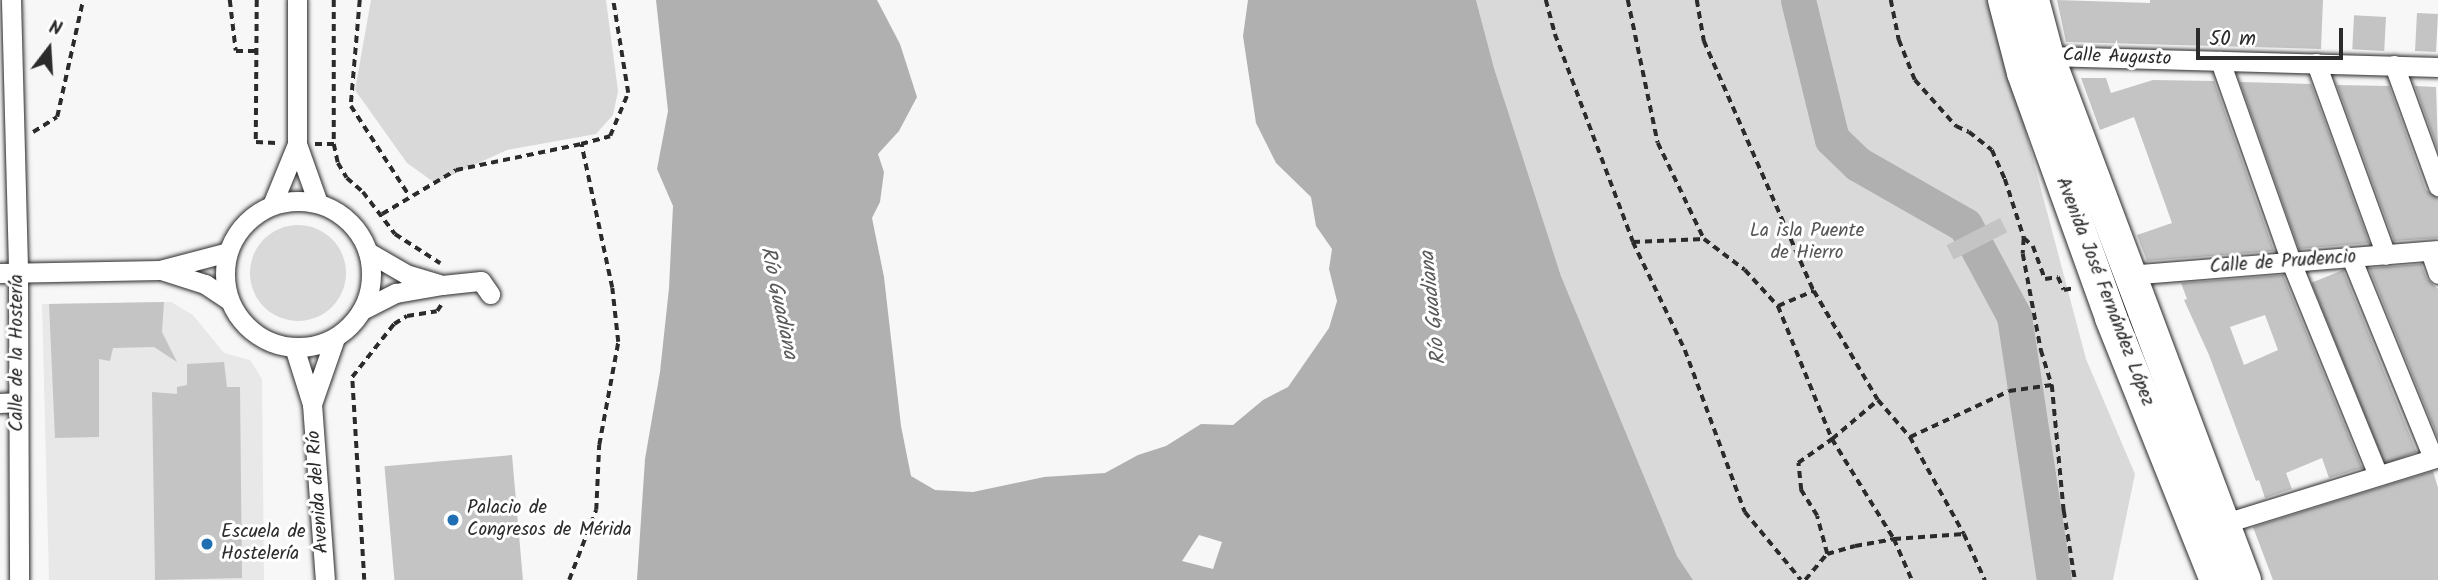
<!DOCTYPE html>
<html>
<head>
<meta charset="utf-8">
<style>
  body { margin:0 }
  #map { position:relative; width:2438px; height:580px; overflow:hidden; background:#f7f7f7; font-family:Kalam,sans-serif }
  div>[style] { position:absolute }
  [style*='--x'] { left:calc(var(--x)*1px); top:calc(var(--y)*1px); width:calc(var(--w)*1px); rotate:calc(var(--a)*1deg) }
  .built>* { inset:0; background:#e8e8e8 }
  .green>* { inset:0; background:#d9d9d9 }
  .round { border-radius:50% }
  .water>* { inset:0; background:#b0b0b0 }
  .river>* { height:35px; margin:-17.5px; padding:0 17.5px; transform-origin:17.5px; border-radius:17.5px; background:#b0b0b0 }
  .building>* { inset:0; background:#c4c4c4; transform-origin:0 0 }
  .path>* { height:3.5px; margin-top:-1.75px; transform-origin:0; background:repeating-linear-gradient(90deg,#2b2b2b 0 7px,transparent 0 12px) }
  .roads { filter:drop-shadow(0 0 2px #2b2b2b) drop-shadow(0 0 2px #2b2b2b) }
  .street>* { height:19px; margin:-9.5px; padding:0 9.5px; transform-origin:9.5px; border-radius:9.5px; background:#fff }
  .street>.ring { margin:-9.5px; padding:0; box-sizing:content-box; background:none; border:19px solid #fff; border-radius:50% }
  .primary>* { height:32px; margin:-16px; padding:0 16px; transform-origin:16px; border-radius:16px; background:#fff }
  .dots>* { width:19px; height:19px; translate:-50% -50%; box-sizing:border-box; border:4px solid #fff; border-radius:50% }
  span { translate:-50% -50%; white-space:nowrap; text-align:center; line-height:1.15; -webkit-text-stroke:6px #fff; paint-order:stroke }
  .street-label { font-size:19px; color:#2b2b2b }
  .park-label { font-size:19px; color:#565656 }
  .poi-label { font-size:19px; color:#2b2b2b }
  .left { translate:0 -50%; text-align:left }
  .water-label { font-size:21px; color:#5a5a5a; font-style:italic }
  .north { position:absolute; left:14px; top:14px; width:70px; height:70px; -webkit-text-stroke:5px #fff; paint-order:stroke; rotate:17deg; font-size:19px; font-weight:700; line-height:28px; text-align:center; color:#2b2b2b }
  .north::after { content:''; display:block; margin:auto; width:24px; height:32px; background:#2b2b2b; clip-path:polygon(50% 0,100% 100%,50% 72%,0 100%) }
  .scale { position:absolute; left:2196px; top:28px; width:147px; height:32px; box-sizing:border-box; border:4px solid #2b2b2b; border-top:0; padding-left:9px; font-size:21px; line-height:24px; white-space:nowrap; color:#2b2b2b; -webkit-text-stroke:5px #fff; paint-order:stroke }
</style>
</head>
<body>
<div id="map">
  <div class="built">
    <div style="clip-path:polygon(171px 302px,193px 315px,224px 353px,250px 360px,262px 379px,264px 580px,49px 580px,42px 304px)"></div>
  </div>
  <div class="green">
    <div style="clip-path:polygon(371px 0,606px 0,618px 91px,613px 115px,596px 134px,507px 150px,435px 183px,407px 163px,355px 90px)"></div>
    <div style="clip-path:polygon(1476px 0,1991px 0,2086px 359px,2135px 474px,2113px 580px,1693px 580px,1677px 556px,1561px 276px,1494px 68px)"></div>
    <div class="round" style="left:250px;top:225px;width:96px;height:96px"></div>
  </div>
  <div class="water">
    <div style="clip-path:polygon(evenodd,656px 0,877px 0,900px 44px,917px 97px,899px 131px,878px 154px,884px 172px,880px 202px,872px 218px,884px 277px,901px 426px,911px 476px,935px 490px,973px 492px,1044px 477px,1105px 473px,1138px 455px,1166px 446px,1201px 424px,1233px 425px,1263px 400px,1288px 387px,1329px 328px,1337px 301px,1329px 269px,1332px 249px,1316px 226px,1311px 197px,1276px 163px,1256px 123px,1243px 36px,1248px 0,1476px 0,1494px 68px,1561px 276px,1677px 556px,1693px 580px,637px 580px,645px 459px,660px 372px,669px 288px,673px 206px,657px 169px,668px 111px,656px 0,1199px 535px,1222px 542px,1213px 569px,1182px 561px,1199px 535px)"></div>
  </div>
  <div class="river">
    <div style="--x:1798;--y:0;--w:143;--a:76.3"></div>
    <div style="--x:1832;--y:139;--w:36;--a:44"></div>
    <div style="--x:1858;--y:164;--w:123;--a:29.7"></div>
    <div style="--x:1965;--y:225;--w:103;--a:61.7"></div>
    <div style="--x:2014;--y:316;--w:267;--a:81.4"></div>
  </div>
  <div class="building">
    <div style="clip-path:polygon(2057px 0,2150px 3px,2150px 0,2323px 0,2321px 49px,2066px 42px)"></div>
    <div style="left:2417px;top:13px;width:21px;height:38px;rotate:3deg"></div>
    <div style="left:2386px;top:17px;width:34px;height:32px;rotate:93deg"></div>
    <div style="clip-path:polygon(2081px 78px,2106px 78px,2111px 93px,2153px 80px,2214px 81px,2274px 251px,2147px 261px,2137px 235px,2172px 223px,2134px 117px,2100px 130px)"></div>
    <div style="clip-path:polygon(2240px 82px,2311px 84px,2369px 243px,2299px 249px)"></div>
    <div style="clip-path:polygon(2337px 85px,2389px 86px,2426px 190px,2438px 198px,2438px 238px,2394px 241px)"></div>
    <div style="clip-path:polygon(2415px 86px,2436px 87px,2438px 150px)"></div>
    <div style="left:2000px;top:218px;width:16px;height:60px;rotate:63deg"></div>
    <div style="clip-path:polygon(2421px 264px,2427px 279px,2438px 289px,2438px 438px,2369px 268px)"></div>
    <div style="left:2343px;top:270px;width:196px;height:34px;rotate:68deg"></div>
    <div style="clip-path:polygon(evenodd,2283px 275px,2362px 468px,2329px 478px,2322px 458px,2286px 473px,2292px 489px,2265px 498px,2259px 480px,2256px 481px,2209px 355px,2184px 300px,2187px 299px,2181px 283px,2283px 275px,2265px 315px,2278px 350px,2244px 365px,2230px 327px,2265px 315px)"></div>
    <div style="clip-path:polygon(164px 302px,162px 332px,177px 362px,154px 347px,113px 348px,110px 361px,99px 359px,99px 437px,55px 438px,49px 304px)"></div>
    <div style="clip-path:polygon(224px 362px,227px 387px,240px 387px,242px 578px,155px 580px,152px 392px,177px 394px,177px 387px,187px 385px,187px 364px)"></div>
    <div style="left:512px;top:455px;width:126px;height:128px;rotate:85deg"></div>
    <div style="clip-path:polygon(2433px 471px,2438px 488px,2438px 580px,2273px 580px,2253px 527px)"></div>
  </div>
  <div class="path">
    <div style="--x:230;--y:0;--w:51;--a:83.3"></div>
    <div style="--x:236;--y:51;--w:20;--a:0"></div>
    <div style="--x:257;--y:0;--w:142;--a:90.4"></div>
    <div style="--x:256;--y:142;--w:20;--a:3"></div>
    <div style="--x:334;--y:0;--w:144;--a:90"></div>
    <div style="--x:334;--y:144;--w:19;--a:78"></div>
    <div style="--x:338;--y:163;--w:17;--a:59"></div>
    <div style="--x:347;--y:178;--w:21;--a:41"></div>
    <div style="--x:363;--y:192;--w:53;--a:52.7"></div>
    <div style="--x:395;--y:234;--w:54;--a:32.8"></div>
    <div style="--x:360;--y:0;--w:106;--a:94.9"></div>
    <div style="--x:351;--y:106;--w:108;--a:57"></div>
    <div style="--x:1546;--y:0;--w:35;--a:75"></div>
    <div style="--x:1555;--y:34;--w:222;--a:69.4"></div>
    <div style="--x:1633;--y:242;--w:120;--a:64.3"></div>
    <div style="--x:1685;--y:350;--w:173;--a:69.7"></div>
    <div style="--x:1745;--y:512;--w:88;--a:50.5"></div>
    <div style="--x:1628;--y:0;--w:146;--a:78.2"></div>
    <div style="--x:1658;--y:143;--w:106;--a:64.4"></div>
    <div style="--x:1704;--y:239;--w:51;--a:37.1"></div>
    <div style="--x:1745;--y:270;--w:49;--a:47.5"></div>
    <div style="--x:1778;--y:306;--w:144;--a:67.9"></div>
    <div style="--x:1832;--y:439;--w:118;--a:58.2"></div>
    <div style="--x:1894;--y:539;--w:45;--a:66.3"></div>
    <div style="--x:1697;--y:0;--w:42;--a:80.3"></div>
    <div style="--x:1704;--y:41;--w:273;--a:66.3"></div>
    <div style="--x:1814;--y:291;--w:126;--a:59.6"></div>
    <div style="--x:1878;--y:400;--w:49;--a:49.1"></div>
    <div style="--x:1910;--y:437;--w:111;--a:60.9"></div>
    <div style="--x:1964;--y:534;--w:51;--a:65.5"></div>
    <div style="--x:1891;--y:0;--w:41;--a:78.7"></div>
    <div style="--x:1899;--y:40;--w:43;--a:68.2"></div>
    <div style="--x:1915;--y:80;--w:62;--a:48.3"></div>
    <div style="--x:1956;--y:126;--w:14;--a:25"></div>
    <div style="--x:1969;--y:132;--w:29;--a:38"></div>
    <div style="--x:1992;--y:150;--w:32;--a:66"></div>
    <div style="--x:2005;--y:179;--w:62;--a:72.1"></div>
    <div style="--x:2024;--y:238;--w:12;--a:42"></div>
    <div style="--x:2033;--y:246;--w:35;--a:70"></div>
    <div style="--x:2045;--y:279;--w:13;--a:-9"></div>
    <div style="--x:2058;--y:277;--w:14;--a:65"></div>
    <div style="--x:2064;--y:290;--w:10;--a:-11"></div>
    <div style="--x:33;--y:132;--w:28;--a:-32"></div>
    <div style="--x:57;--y:117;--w:120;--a:-77.5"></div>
    <div style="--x:315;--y:144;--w:19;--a:0"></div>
    <div style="--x:382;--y:214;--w:86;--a:-30.7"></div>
    <div style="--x:456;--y:170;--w:128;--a:-11.7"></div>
    <div style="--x:2024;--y:238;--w:16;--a:94"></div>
    <div style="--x:2023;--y:254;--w:98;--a:79.4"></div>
    <div style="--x:2041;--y:350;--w:37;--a:73"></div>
    <div style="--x:2052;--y:385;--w:127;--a:84.6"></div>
    <div style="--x:2064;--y:511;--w:70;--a:80.9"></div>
    <div style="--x:1633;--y:242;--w:71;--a:-2.4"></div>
    <div style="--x:1778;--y:306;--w:39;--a:-23"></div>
    <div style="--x:1910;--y:437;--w:109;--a:-24.9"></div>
    <div style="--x:2009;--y:391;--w:43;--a:-7.9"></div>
    <div style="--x:1827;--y:554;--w:39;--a:-105"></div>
    <div style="--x:1817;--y:516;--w:31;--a:-122"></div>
    <div style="--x:1801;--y:490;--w:27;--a:-96"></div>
    <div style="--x:1798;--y:463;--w:42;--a:-35.2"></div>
    <div style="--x:1832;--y:439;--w:60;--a:-40.3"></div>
    <div style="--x:364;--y:580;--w:203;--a:-93.4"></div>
    <div style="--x:352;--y:377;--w:68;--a:-51.6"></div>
    <div style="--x:394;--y:324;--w:15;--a:-32"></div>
    <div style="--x:407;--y:316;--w:30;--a:-9"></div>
    <div style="--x:437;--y:311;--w:7;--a:-56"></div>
    <div style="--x:569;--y:580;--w:75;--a:-68.9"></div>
    <div style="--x:596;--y:510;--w:65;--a:-87.4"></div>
    <div style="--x:599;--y:445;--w:105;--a:-79.5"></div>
    <div style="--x:618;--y:342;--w:54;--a:-96.3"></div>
    <div style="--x:612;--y:288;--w:147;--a:-102.1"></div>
    <div style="--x:581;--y:144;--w:30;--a:-15"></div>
    <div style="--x:610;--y:136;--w:47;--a:-67.3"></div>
    <div style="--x:628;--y:93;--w:94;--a:-99.2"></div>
    <div style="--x:1805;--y:580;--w:34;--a:-50"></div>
    <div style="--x:1827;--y:554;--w:29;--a:-16"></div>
    <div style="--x:1855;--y:546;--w:40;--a:-10"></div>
    <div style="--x:1894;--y:539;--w:70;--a:-4.1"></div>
  </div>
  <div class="roads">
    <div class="street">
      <div style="--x:11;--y:0;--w:273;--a:88.5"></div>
      <div style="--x:18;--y:273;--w:307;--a:89.8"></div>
      <div style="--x:297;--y:0;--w:144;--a:90"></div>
      <div style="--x:297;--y:144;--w:63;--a:70.4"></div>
      <div style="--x:2048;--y:56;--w:390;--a:1.6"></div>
      <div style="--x:2220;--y:61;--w:213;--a:70.5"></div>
      <div style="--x:2291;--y:262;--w:230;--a:67.8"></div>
      <div style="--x:2316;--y:63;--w:204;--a:70"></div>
      <div style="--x:2394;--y:65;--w:129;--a:70"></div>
      <div class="ring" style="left:225px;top:201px;width:127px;height:127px"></div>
      <div style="--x:272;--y:205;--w:66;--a:-67.7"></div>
      <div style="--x:2430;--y:251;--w:24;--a:71"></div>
      <div style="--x:368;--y:252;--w:44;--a:30.1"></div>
      <div style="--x:406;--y:274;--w:34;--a:17"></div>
      <div style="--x:2351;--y:257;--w:217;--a:67.8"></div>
      <div style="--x:161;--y:270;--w:46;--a:17.7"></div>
      <div style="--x:205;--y:284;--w:29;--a:34"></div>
      <div style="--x:0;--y:273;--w:160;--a:-1.1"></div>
      <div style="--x:160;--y:270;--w:70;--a:-14.8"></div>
      <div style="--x:2128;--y:275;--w:311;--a:-4.6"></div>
      <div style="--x:362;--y:310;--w:38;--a:-27"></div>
      <div style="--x:396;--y:293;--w:47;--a:-9.9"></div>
      <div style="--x:442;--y:285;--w:39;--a:-6"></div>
      <div style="--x:481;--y:281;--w:16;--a:55"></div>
      <div style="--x:294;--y:347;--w:60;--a:72.5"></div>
      <div style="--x:312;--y:404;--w:176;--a:85.8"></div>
      <div style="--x:0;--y:403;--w:18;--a:-3"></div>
      <div style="--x:312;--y:404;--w:70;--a:-70.8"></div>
      <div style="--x:2222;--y:524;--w:226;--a:-17.2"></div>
    </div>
    <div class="primary">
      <div style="--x:2004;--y:0;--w:75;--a:75.4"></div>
      <div style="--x:2023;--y:73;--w:260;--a:70.2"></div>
      <div style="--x:2111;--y:318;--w:282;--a:68.2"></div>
      <div style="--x:2033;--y:0;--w:58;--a:75"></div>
      <div style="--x:2048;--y:56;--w:560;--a:69.4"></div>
    </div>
  </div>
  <div class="dots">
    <div style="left:453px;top:520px;background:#1f6fb2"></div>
    <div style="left:207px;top:544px;background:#1f6fb2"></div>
  </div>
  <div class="street-label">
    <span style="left:2117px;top:58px;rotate:2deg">Calle Augusto</span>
    <span style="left:2283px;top:263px;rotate:-4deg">Calle de Prudencio</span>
    <span style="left:2104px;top:292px;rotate:69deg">Avenida José Fernández López</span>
    <span style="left:18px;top:353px;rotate:-90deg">Calle de la Hostería</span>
    <span style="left:319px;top:492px;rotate:-94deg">Avenida del Río</span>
  </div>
  <div class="park-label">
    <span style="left:1807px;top:243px">La isla Puente<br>de Hierro</span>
  </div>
  <div class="poi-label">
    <span class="left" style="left:467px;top:520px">Palacio de<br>Congresos de Mérida</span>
    <span class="left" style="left:221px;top:544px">Escuela de<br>Hostelería</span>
  </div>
  <div class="water-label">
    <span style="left:778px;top:303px;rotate:78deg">Río Guadiana</span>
    <span style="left:1434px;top:308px;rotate:-96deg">Río Guadiana</span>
  </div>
  <div class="north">N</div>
  <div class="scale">50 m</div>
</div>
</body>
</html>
